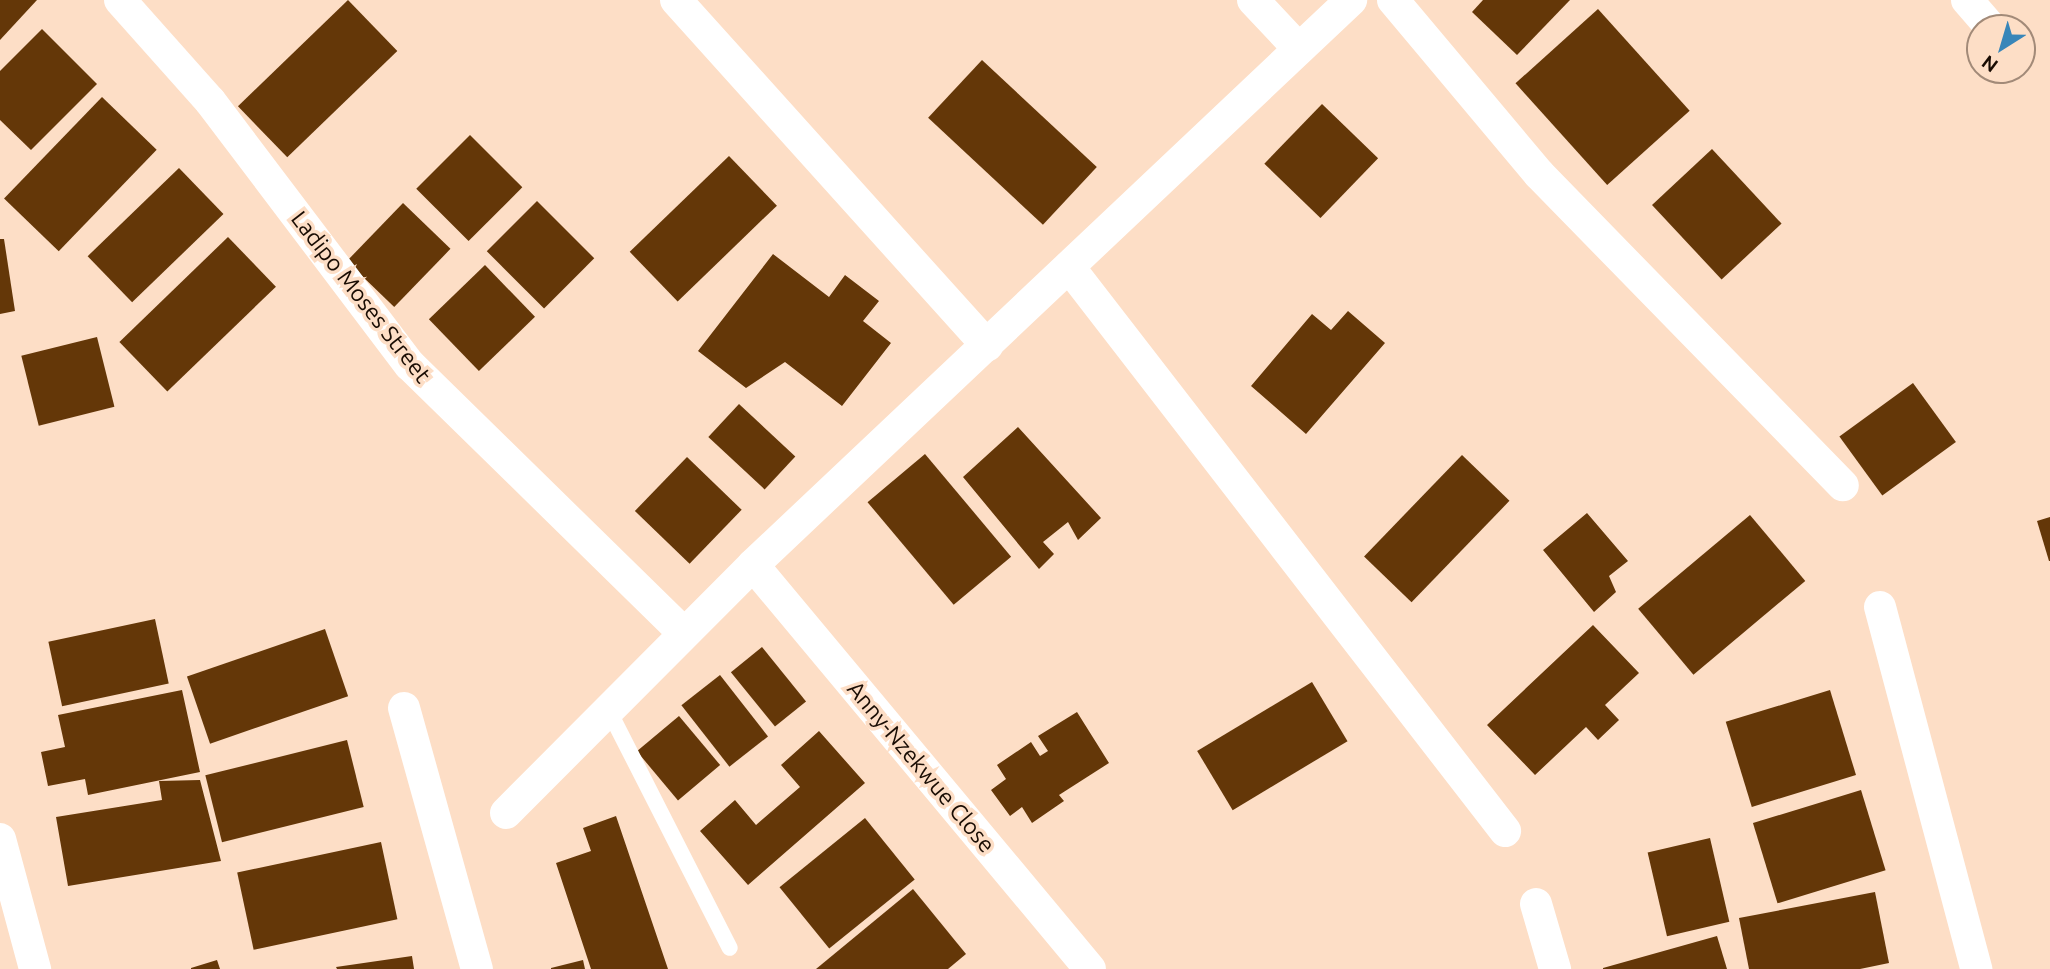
<!DOCTYPE html>
<html>
<head>
<meta charset="utf-8">
<style>
  body { margin:0 }
  #map { position:relative; width:2050px; height:969px; overflow:hidden; background:#fddec6; font-family:Ubuntu,sans-serif }
  div>[style] { position:absolute }
  [style*='--x'] { left:calc(var(--x)*1px); top:calc(var(--y)*1px); width:calc(var(--w)*1px); rotate:calc(var(--a)*1deg) }
  .building>* { inset:0; background:#643708; transform-origin:0 0 }
  .lane>* { height:16px; margin:-8px; padding:0 8px; transform-origin:8px; border-radius:8px; background:#fff }
  .street>* { height:32px; margin:-16px; padding:0 16px; transform-origin:16px; border-radius:16px; background:#fff }
  span { translate:-50% -50%; white-space:nowrap; text-align:center; line-height:1.15; -webkit-text-stroke:7px #fddec6; paint-order:stroke }
  .street-label { font-size:23px; color:#190c03 }
  .north { position:absolute; left:1966px; top:14px; width:70px; height:70px; box-sizing:border-box; background:#fddec6; border:2px solid #a28a78; border-radius:50%; rotate:217deg; font-size:19px; font-weight:700; line-height:28px; text-align:center; color:#190c03 }
  .north::after { content:''; display:block; margin:auto; width:24px; height:32px; background:#3886b9; clip-path:polygon(50% 0,100% 100%,50% 72%,0 100%) }
</style>
</head>
<body>
<div id="map">
  <div class="building">
    <div style="clip-path:polygon(0 0,37px 0,0 40px)"></div>
    <div style="left:348px;top:0;width:71px;height:153px;rotate:46deg"></div>
    <div style="clip-path:polygon(1483px 0,1570px 0,1517px 55px,1472px 12px)"></div>
    <div style="left:1598px;top:9px;width:137px;height:111px;rotate:48deg"></div>
    <div style="clip-path:polygon(42px 29px,97px 84px,31px 150px,0 120px,0 71px)"></div>
    <div style="left:982px;top:60px;width:157px;height:79px;rotate:43deg"></div>
    <div style="left:102px;top:97px;width:76px;height:141px;rotate:44deg"></div>
    <div style="left:1322px;top:104px;width:78px;height:83px;rotate:44deg"></div>
    <div style="left:470px;top:135px;width:74px;height:76px;rotate:45deg"></div>
    <div style="left:1712px;top:149px;width:102px;height:82px;rotate:47deg"></div>
    <div style="left:729px;top:156px;width:69px;height:138px;rotate:46deg"></div>
    <div style="left:179px;top:168px;width:64px;height:127px;rotate:46deg"></div>
    <div style="left:537px;top:201px;width:81px;height:71px;rotate:45deg"></div>
    <div style="left:403px;top:203px;width:66px;height:81px;rotate:44deg"></div>
    <div style="left:228px;top:237px;width:69px;height:151px;rotate:46deg"></div>
    <div style="clip-path:polygon(0 239px,4px 239px,15px 311px,0 314px)"></div>
    <div style="clip-path:polygon(773px 254px,829px 297px,845px 275px,879px 301px,863px 321px,891px 343px,842px 406px,785px 362px,746px 388px,698px 351px)"></div>
    <div style="left:485px;top:265px;width:72px;height:78px;rotate:46deg"></div>
    <div style="clip-path:polygon(1348px 311px,1385px 343px,1306px 434px,1251px 386px,1312px 314px,1331px 330px)"></div>
    <div style="left:97px;top:337px;width:72px;height:78px;rotate:76deg"></div>
    <div style="left:1913px;top:383px;width:73px;height:91px;rotate:54deg"></div>
    <div style="left:739px;top:404px;width:77px;height:45px;rotate:43deg"></div>
    <div style="clip-path:polygon(1018px 427px,1101px 518px,1078px 540px,1068px 522px,1043px 542px,1054px 554px,1039px 569px,963px 477px)"></div>
    <div style="left:925px;top:454px;width:134px;height:75px;rotate:50deg"></div>
    <div style="left:1462px;top:455px;width:66px;height:141px;rotate:44deg"></div>
    <div style="left:687px;top:457px;width:76px;height:75px;rotate:44deg"></div>
    <div style="clip-path:polygon(1587px 513px,1628px 561px,1609px 576px,1616px 592px,1594px 612px,1543px 550px)"></div>
    <div style="left:1750px;top:515px;width:86px;height:146px;rotate:50deg"></div>
    <div style="clip-path:polygon(2050px 517px,2050px 561px,2049px 561px,2037px 521px)"></div>
    <div style="left:155px;top:619px;width:66px;height:109px;rotate:78deg"></div>
    <div style="clip-path:polygon(1593px 625px,1639px 673px,1605px 705px,1619px 720px,1598px 740px,1586px 727px,1535px 775px,1487px 725px)"></div>
    <div style="left:325px;top:629px;width:71px;height:146px;rotate:71deg"></div>
    <div style="left:762px;top:647px;width:70px;height:40px;rotate:51deg"></div>
    <div style="left:720px;top:675px;width:78px;height:49px;rotate:52deg"></div>
    <div style="left:1312px;top:682px;width:69px;height:134px;rotate:59deg"></div>
    <div style="clip-path:polygon(182px 690px,200px 772px,88px 795px,85px 779px,48px 786px,41px 752px,65px 747px,58px 715px)"></div>
    <div style="left:1830px;top:690px;width:89px;height:109px;rotate:73deg"></div>
    <div style="clip-path:polygon(1077px 712px,1109px 763px,1059px 795px,1064px 801px,1032px 823px,1022px 807px,1010px 816px,991px 790px,1006px 779px,997px 765px,1031px 742px,1040px 756px,1048px 751px,1038px 736px)"></div>
    <div style="left:679px;top:716px;width:64px;height:55px;rotate:50deg"></div>
    <div style="clip-path:polygon(819px 731px,865px 783px,748px 885px,700px 831px,735px 800px,756px 825px,800px 787px,781px 765px)"></div>
    <div style="left:347px;top:740px;width:69px;height:146px;rotate:76deg"></div>
    <div style="clip-path:polygon(200px 780px,221px 861px,68px 886px,56px 817px,162px 800px,159px 781px)"></div>
    <div style="left:1861px;top:790px;width:84px;height:113px;rotate:73deg"></div>
    <div style="clip-path:polygon(616px 816px,668px 969px,591px 969px,556px 863px,591px 851px,583px 828px)"></div>
    <div style="left:865px;top:818px;width:79px;height:110px;rotate:51deg"></div>
    <div style="left:1710px;top:838px;width:86px;height:64px;rotate:77deg"></div>
    <div style="left:381px;top:842px;width:79px;height:147px;rotate:78deg"></div>
    <div style="clip-path:polygon(913px 889px,966px 954px,948px 969px,816px 969px)"></div>
    <div style="clip-path:polygon(1875px 892px,1889px 963px,1860px 969px,1749px 969px,1739px 918px)"></div>
    <div style="clip-path:polygon(1717px 936px,1727px 969px,1603px 969px,1603px 968px)"></div>
    <div style="clip-path:polygon(412px 956px,414px 969px,337px 969px,336px 967px)"></div>
    <div style="clip-path:polygon(217px 960px,220px 969px,191px 969px,191px 968px)"></div>
    <div style="clip-path:polygon(583px 960px,585px 969px,551px 969px,551px 968px)"></div>
  </div>
  <div class="lane">
    <div style="--x:608;--y:709;--w:268;--a:63"></div>
  </div>
  <div class="street">
    <div style="--x:120;--y:0;--w:135;--a:48.3"></div>
    <div style="--x:210;--y:101;--w:331;--a:52.9"></div>
    <div style="--x:410;--y:365;--w:383;--a:44.4"></div>
    <div style="--x:676;--y:0;--w:465;--a:48"></div>
    <div style="--x:1253;--y:0;--w:67;--a:46.8"></div>
    <div style="--x:1393;--y:0;--w:227;--a:50"></div>
    <div style="--x:1539;--y:174;--w:435;--a:45.7"></div>
    <div style="--x:1967;--y:0;--w:37;--a:49"></div>
    <div style="--x:1069;--y:267;--w:713;--a:52.29"></div>
    <div style="--x:753;--y:565;--w:526;--a:50.17"></div>
    <div style="--x:1880;--y:607;--w:375;--a:75.1"></div>
    <div style="--x:404;--y:708;--w:271;--a:74.4"></div>
    <div style="--x:506;--y:813;--w:350;--a:-45.1"></div>
    <div style="--x:753;--y:565;--w:823;--a:-43.37"></div>
    <div style="--x:0;--y:839;--w:135;--a:74.9"></div>
    <div style="--x:1536;--y:904;--w:68;--a:73.7"></div>
  </div>
  <div class="street-label">
    <span style="left:361px;top:297px;rotate:52deg">Ladipo Moses Street</span>
    <span style="left:921px;top:767px;rotate:50deg">Anny-Nzekwue Close</span>
  </div>
  <div class="north">N</div>
</div>
</body>
</html>
